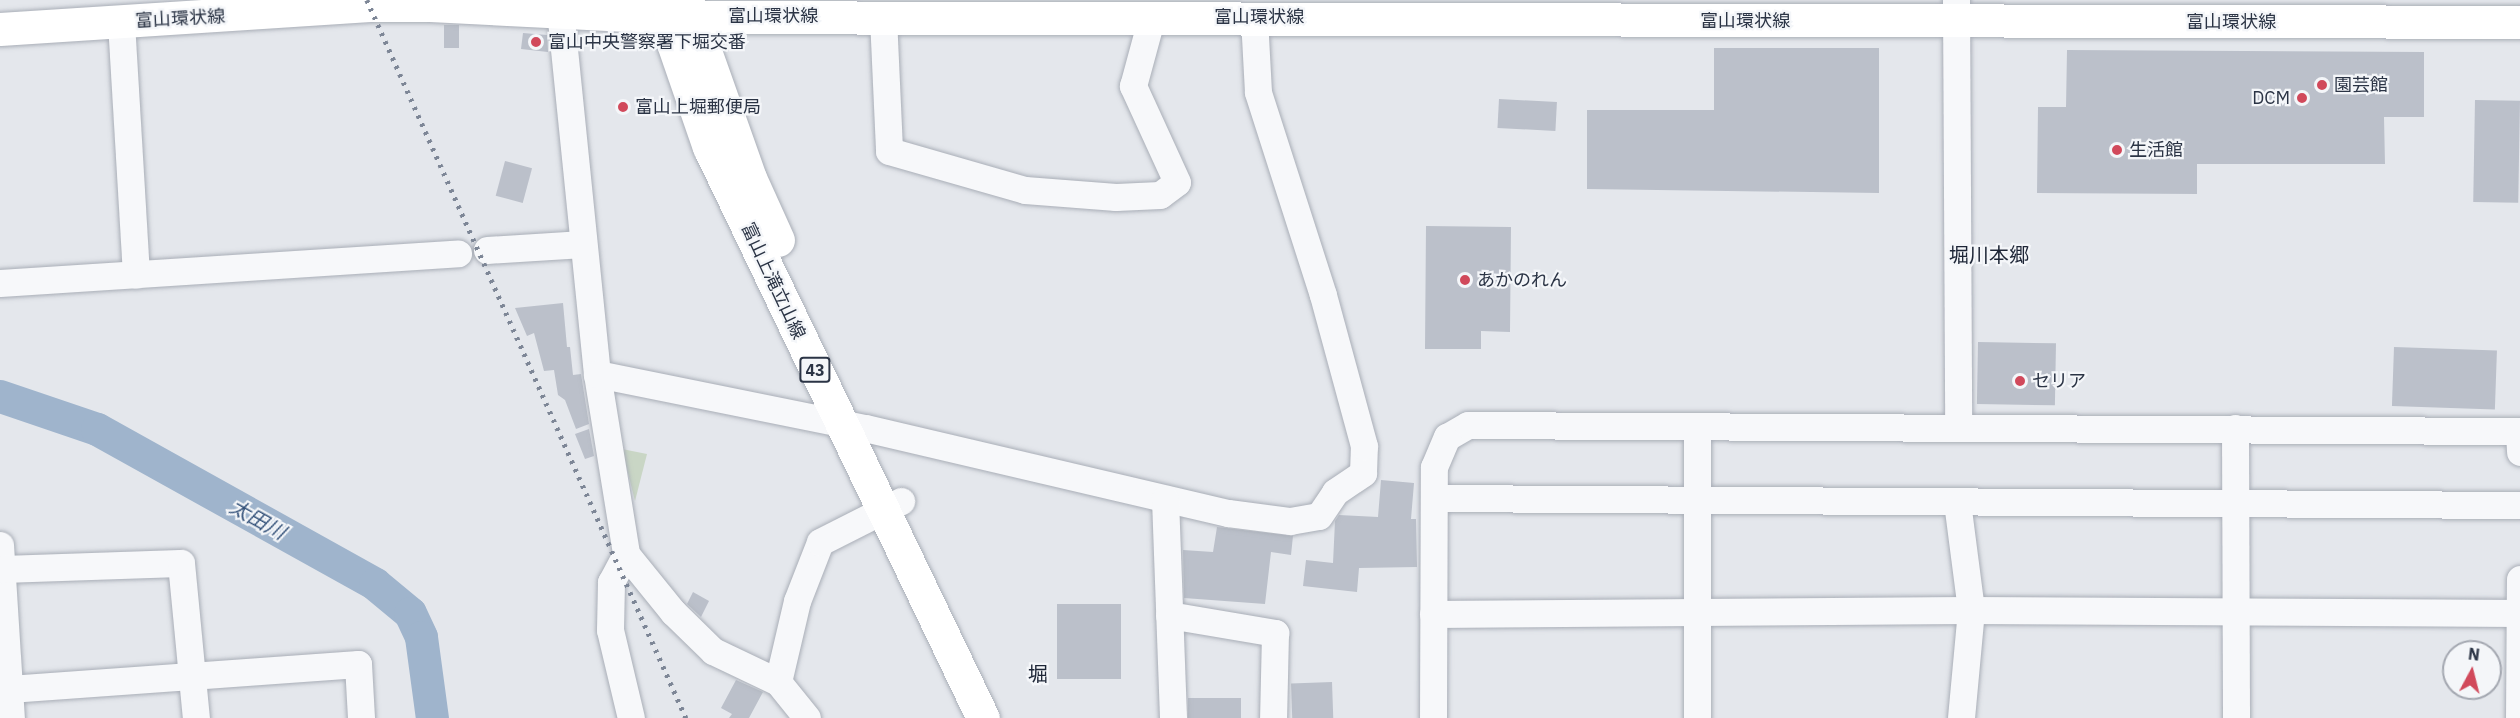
<!DOCTYPE html>
<html>
<head>
<meta charset="utf-8">
<style>
  body { margin:0 }
  #map { position:relative; width:2520px; height:718px; overflow:hidden; background:#e4e7ec; font-family:"IBM Plex Sans","Noto Sans JP",sans-serif }
  div>[style] { position:absolute }
  [style*='--x'] { left:calc(var(--x)*1px); top:calc(var(--y)*1px); width:calc(var(--w)*1px); rotate:calc(var(--a)*1deg) }
  .green>* { inset:0; background:#c9d6c5 }
  .river>* { height:33px; margin:-16.5px; padding:0 16.5px; transform-origin:16.5px; border-radius:16.5px; background:#9fb4cc }
  .building>* { inset:0; background:#bbc0ca; transform-origin:0 0 }
  .roads { filter:drop-shadow(0 0 2px #a9aeb7) drop-shadow(0 0 2px #a9aeb7) }
  .minor>* { height:27px; margin:-13.5px; padding:0 13.5px; transform-origin:13.5px; border-radius:13.5px; background:#f7f8fa }
  .major>* { height:33px; margin:-16.5px; padding:0 16.5px; transform-origin:16.5px; border-radius:16.5px; background:#fff }
  .rail>* { height:4.5px; margin-top:-2.25px; transform-origin:0; background:repeating-linear-gradient(90deg,#7d8696 0 3px,transparent 0 9px) }
  .dots>* { width:16px; height:16px; translate:-50% -50%; box-sizing:border-box; border:3px solid #f4f6f9; border-radius:50% }
  span { translate:-50% -50%; white-space:nowrap; text-align:center; line-height:1.15; -webkit-text-stroke:4.5px #f4f6f9; paint-order:stroke }
  .shield-label span { padding:2px 4px; background:#f4f6f9; border:2px solid; border-radius:4px; -webkit-text-stroke-width:0 }
  .shield-label { font-size:16px; color:#2b3445; font-weight:700 }
  .street-label { font-size:18px; color:#2b3445 }
  .poi-label { font-size:18px; color:#2b3445 }
  .left { translate:0 -50%; text-align:left }
  .right { translate:-100% -50%; text-align:right }
  .neighbourhood-label { font-size:20px; color:#1d2536 }
  .water-label { font-size:20px; color:#34527a; font-style:italic }
  .north { position:absolute; left:2442px; top:640px; width:60px; height:60px; box-sizing:border-box; background:#f4f6f9; border:2px solid #a4a8b1; border-radius:50%; rotate:7deg; font-size:16px; font-weight:700; line-height:24px; text-align:center; color:#2b3445 }
  .north::after { content:''; display:block; margin:auto; width:21px; height:27px; background:#d1495b; clip-path:polygon(50% 0,100% 100%,50% 72%,0 100%) }
</style>
</head>
<body>
<div id="map">
  <div class="green">
    <div style="clip-path:polygon(622px 449px,647px 454px,635px 501px)"></div>
  </div>
  <div class="river">
    <div style="--x:0;--y:396;--w:102;--a:18.8"></div>
    <div style="--x:97;--y:429;--w:318;--a:29.1"></div>
    <div style="--x:375;--y:584;--w:45;--a:39.6"></div>
    <div style="--x:410;--y:613;--w:26;--a:65"></div>
    <div style="--x:421;--y:637;--w:82;--a:82.3"></div>
  </div>
  <div class="building">
    <div style="left:444px;top:25px;width:15px;height:23px"></div>
    <div style="clip-path:polygon(523px 33px,547px 35px,548px 52px,521px 49px)"></div>
    <div style="clip-path:polygon(1714px 48px,1879px 48px,1879px 193px,1587px 189px,1587px 110px,1714px 110px)"></div>
    <div style="clip-path:polygon(2067px 50px,2424px 52px,2424px 117px,2384px 117px,2385px 164px,2197px 164px,2197px 194px,2037px 193px,2038px 107px,2066px 107px)"></div>
    <div style="left:1499px;top:99px;width:58px;height:29px;rotate:3deg"></div>
    <div style="left:2475px;top:100px;width:45px;height:102px;rotate:1deg"></div>
    <div style="left:505px;top:161px;width:28px;height:36px;rotate:15deg"></div>
    <div style="clip-path:polygon(1426px 226px,1511px 227px,1510px 332px,1481px 331px,1481px 349px,1425px 349px)"></div>
    <div style="clip-path:polygon(563px 303px,567px 347px,570px 347px,573px 375px,581px 374px,589px 424px,576px 429px,565px 400px,558px 395px,554px 370px,544px 371px,534px 333px,527px 336px,515px 308px)"></div>
    <div style="left:1978px;top:342px;width:78px;height:62px;rotate:1deg"></div>
    <div style="left:2394px;top:347px;width:103px;height:59px;rotate:2deg"></div>
    <div style="clip-path:polygon(589px 429px,594px 456px,585px 459px,575px 434px)"></div>
    <div style="clip-path:polygon(1381px 480px,1414px 483px,1411px 519px,1416px 519px,1417px 567px,1359px 568px,1357px 592px,1303px 586px,1306px 560px,1333px 563px,1335px 521px,1339px 515px,1378px 517px)"></div>
    <div style="clip-path:polygon(1217px 527px,1293px 536px,1291px 555px,1271px 552px,1265px 604px,1184px 598px,1183px 550px,1213px 552px)"></div>
    <div style="clip-path:polygon(693px 592px,709px 601px,701px 617px,687px 604px)"></div>
    <div style="left:1057px;top:604px;width:64px;height:75px"></div>
    <div style="clip-path:polygon(736px 680px,763px 692px,749px 718px,729px 718px,732px 714px,721px 708px)"></div>
    <div style="left:1332px;top:682px;width:36px;height:41px;rotate:88deg"></div>
    <div style="left:1241px;top:698px;width:20px;height:53px;rotate:90deg"></div>
  </div>
  <div class="roads">
    <div class="minor">
      <div style="--x:559;--y:0;--w:376;--a:84.2"></div>
      <div style="--x:597;--y:374;--w:182;--a:80.8"></div>
      <div style="--x:626;--y:554;--w:32;--a:118"></div>
      <div style="--x:611;--y:582;--w:48;--a:91.2"></div>
      <div style="--x:610;--y:630;--w:90;--a:76.6"></div>
      <div style="--x:1956;--y:0;--w:427;--a:89.7"></div>
      <div style="--x:883;--y:17;--w:134;--a:87.4"></div>
      <div style="--x:889;--y:151;--w:141;--a:16"></div>
      <div style="--x:1025;--y:190;--w:91;--a:4.4"></div>
      <div style="--x:1116;--y:197;--w:44;--a:-2.6"></div>
      <div style="--x:1160;--y:195;--w:21;--a:-37"></div>
      <div style="--x:1177;--y:182;--w:106;--a:-114.6"></div>
      <div style="--x:1133;--y:86;--w:73;--a:-74.8"></div>
      <div style="--x:121;--y:22;--w:253;--a:86.6"></div>
      <div style="--x:487;--y:250;--w:96;--a:-3.6"></div>
      <div style="--x:0;--y:283;--w:459;--a:-3.7"></div>
      <div style="--x:597;--y:374;--w:273;--a:11.4"></div>
      <div style="--x:865;--y:428;--w:373;--a:13.2"></div>
      <div style="--x:1228;--y:513;--w:63;--a:7.4"></div>
      <div style="--x:1290;--y:521;--w:29;--a:-10"></div>
      <div style="--x:1319;--y:516;--w:29;--a:-56"></div>
      <div style="--x:1335;--y:492;--w:34;--a:-34"></div>
      <div style="--x:1363;--y:473;--w:27;--a:-88"></div>
      <div style="--x:1364;--y:446;--w:156;--a:-105.2"></div>
      <div style="--x:1323;--y:295;--w:213;--a:-107.8"></div>
      <div style="--x:1258;--y:92;--w:75;--a:-93.1"></div>
      <div style="--x:1697;--y:427;--w:291;--a:90"></div>
      <div style="--x:2235;--y:428;--w:290;--a:89.8"></div>
      <div style="--x:1434;--y:498;--w:1086;--a:0.37"></div>
      <div style="--x:1165;--y:499;--w:219;--a:87.9"></div>
      <div style="--x:1957;--y:502;--w:109;--a:82.6"></div>
      <div style="--x:1971;--y:610;--w:108;--a:95.3"></div>
      <div style="--x:0;--y:545;--w:173;--a:86.4"></div>
      <div style="--x:626;--y:554;--w:75;--a:51"></div>
      <div style="--x:673;--y:612;--w:56;--a:44.3"></div>
      <div style="--x:713;--y:651;--w:72;--a:25.5"></div>
      <div style="--x:778;--y:682;--w:46;--a:51.1"></div>
      <div style="--x:1;--y:569;--w:180;--a:-1.9"></div>
      <div style="--x:181;--y:563;--w:156;--a:84.5"></div>
      <div style="--x:1433;--y:614;--w:538;--a:-0.43"></div>
      <div style="--x:1971;--y:610;--w:549;--a:0.31"></div>
      <div style="--x:1169;--y:615;--w:108;--a:9.6"></div>
      <div style="--x:1275;--y:633;--w:85;--a:91.3"></div>
      <div style="--x:778;--y:682;--w:83;--a:-76.8"></div>
      <div style="--x:797;--y:601;--w:63;--a:-68.7"></div>
      <div style="--x:820;--y:542;--w:91;--a:-26.8"></div>
      <div style="--x:9;--y:689;--w:350;--a:-4.1"></div>
      <div style="--x:358;--y:664;--w:54;--a:86.8"></div>
      <div style="--x:1433;--y:718;--w:251;--a:-89.8"></div>
      <div style="--x:1434;--y:467;--w:33;--a:-67"></div>
      <div style="--x:1447;--y:437;--w:24;--a:-30"></div>
      <div style="--x:1468;--y:425;--w:1051;--a:0.33"></div>
      <div style="--x:2519;--y:431;--w:21;--a:87"></div>
      <div style="--x:2519;--y:718;--w:139;--a:-89.6"></div>
    </div>
    <div class="major">
      <div style="--x:658;--y:0;--w:156;--a:70.9"></div>
      <div style="--x:709;--y:147;--w:633;--a:64.37"></div>
      <div style="--x:687;--y:0;--w:189;--a:70.5"></div>
      <div style="--x:750;--y:178;--w:68;--a:65.7"></div>
      <div style="--x:0;--y:29;--w:370;--a:-3.7"></div>
      <div style="--x:369;--y:5;--w:61;--a:0"></div>
      <div style="--x:430;--y:5;--w:233;--a:2.9"></div>
      <div style="--x:663;--y:17;--w:1857;--a:0.15"></div>
    </div>
  </div>
  <div class="rail">
    <div style="--x:367;--y:0;--w:786;--a:66.04"></div>
  </div>
  <div class="dots">
    <div style="left:536px;top:42px;background:#d1495b"></div>
    <div style="left:2322px;top:85px;background:#d1495b"></div>
    <div style="left:2302px;top:98px;background:#d1495b"></div>
    <div style="left:623px;top:107px;background:#d1495b"></div>
    <div style="left:2117px;top:150px;background:#d1495b"></div>
    <div style="left:1465px;top:280px;background:#d1495b"></div>
    <div style="left:2020px;top:381px;background:#d1495b"></div>
  </div>
  <div class="shield-label">
    <span style="left:815px;top:370px">43</span>
  </div>
  <div class="street-label">
    <span style="left:773px;top:16px">富山環状線</span>
    <span style="left:1259px;top:17px">富山環状線</span>
    <span style="left:180px;top:19px;rotate:-3deg">富山環状線</span>
    <span style="left:1745px;top:21px">富山環状線</span>
    <span style="left:2231px;top:22px">富山環状線</span>
    <span style="left:773px;top:281px;rotate:65deg">富山上滝立山線</span>
  </div>
  <div class="poi-label">
    <span class="left" style="left:548px;top:42px">富山中央警察署下堀交番</span>
    <span class="left" style="left:2334px;top:85px">園芸館</span>
    <span class="right" style="left:2290px;top:98px">DCM</span>
    <span class="left" style="left:635px;top:107px">富山上堀郵便局</span>
    <span class="left" style="left:2129px;top:150px">生活館</span>
    <span class="left" style="left:1477px;top:280px">あかのれん</span>
    <span class="left" style="left:2032px;top:381px">セリア</span>
  </div>
  <div class="neighbourhood-label">
    <span style="left:1989px;top:254px">堀川本郷</span>
    <span style="left:1038px;top:673px">堀</span>
  </div>
  <div class="water-label">
    <span style="left:258px;top:519px;rotate:29deg">太田川</span>
  </div>
  <div class="north">N</div>
</div>
</body>
</html>
